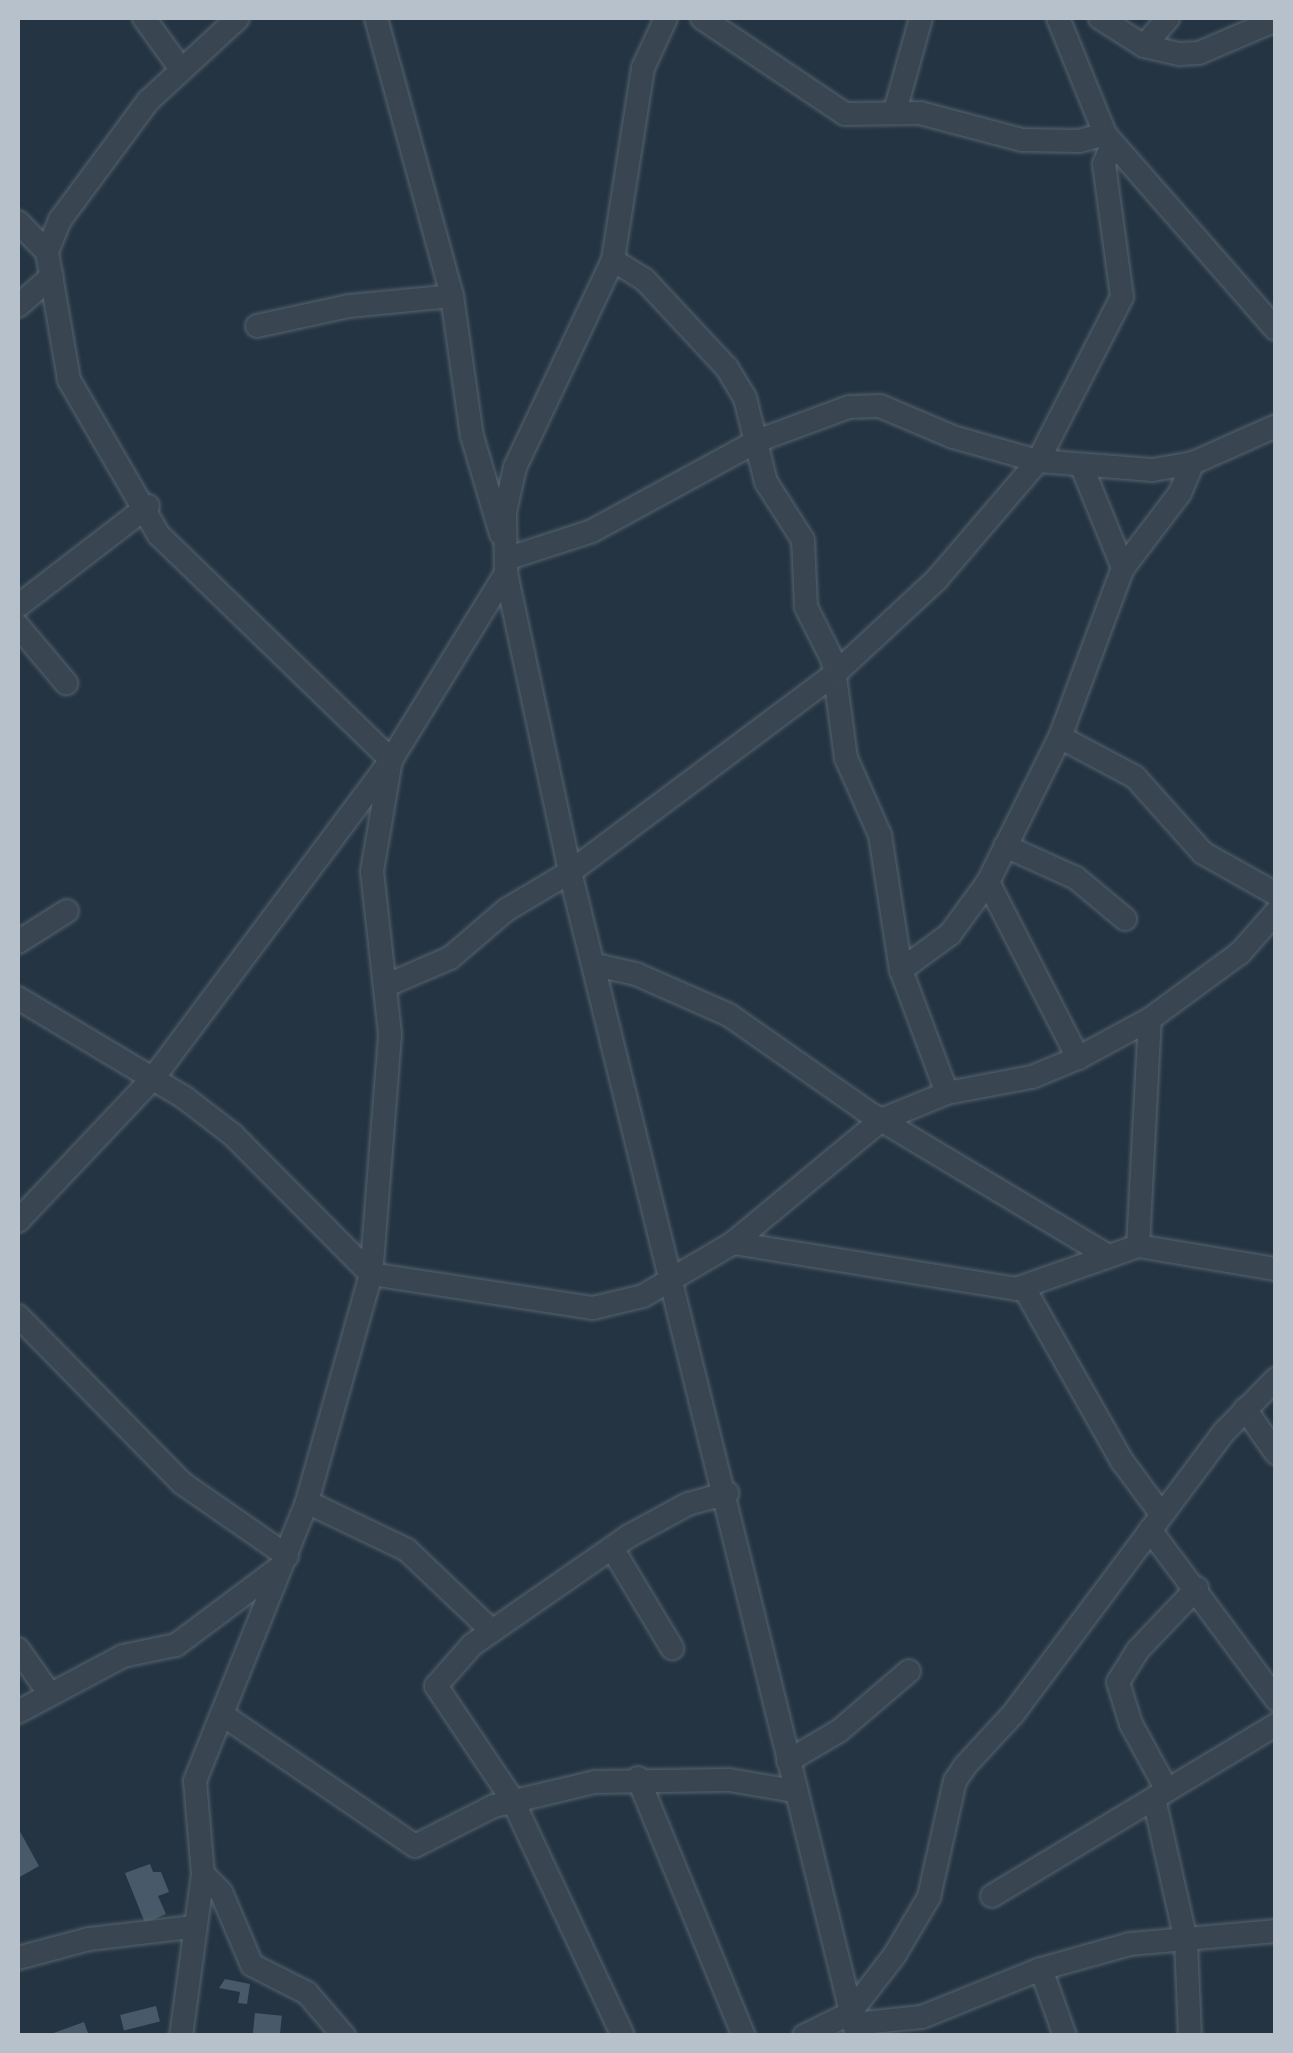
<!DOCTYPE html>
<html>
<head>
<meta charset="utf-8">
<style>
  body { margin:0 }
  #map { position:relative; width:1293px; height:2053px; overflow:hidden; background:#243442; font-family:"Noto Sans",sans-serif }
  div>[style] { position:absolute }
  [style*='--x'] { left:calc(var(--x)*1px); top:calc(var(--y)*1px); width:calc(var(--w)*1px); rotate:calc(var(--a)*1deg) }
  .building>* { inset:0; background:#485a69; transform-origin:0 0 }
  .roads { filter:drop-shadow(0 0 2px #57646f) drop-shadow(0 0 2px #57646f) }
  .minor>* { height:22px; margin:-11px; padding:0 11px; transform-origin:11px; border-radius:11px; background:#394652 }
  span { translate:-50% -50%; white-space:nowrap; text-align:center; line-height:1.15; -webkit-text-stroke:8px #1d2b37; paint-order:stroke }
  .frame { position:absolute; inset:0; border:20px solid #b6c1cc; pointer-events:none }
</style>
</head>
<body>
<div id="map">
  <div class="building">
    <div style="clip-path:polygon(18px 1828px,39px 1866px,18px 1878px)"></div>
    <div style="clip-path:polygon(150px 1864px,153px 1872px,161px 1872px,169px 1892px,158px 1896px,166px 1914px,145px 1923px,125px 1873px)"></div>
    <div style="clip-path:polygon(225px 1979px,250px 1984px,247px 2004px,238px 2003px,240px 1992px,219px 1988px)"></div>
    <div style="left:156px;top:2006px;width:16px;height:37px;rotate:76deg"></div>
    <div style="left:255px;top:2013px;width:27px;height:23px;rotate:6deg"></div>
    <div style="clip-path:polygon(84px 2022px,89px 2036px,48px 2036px,48px 2035px)"></div>
  </div>
  <div class="roads">
    <div class="minor">
      <div style="--x:144;--y:18;--w:62;--a:54.2"></div>
      <div style="--x:376;--y:18;--w:288;--a:74.7"></div>
      <div style="--x:452;--y:296;--w:141;--a:81.9"></div>
      <div style="--x:472;--y:436;--w:102;--a:73.5"></div>
      <div style="--x:666;--y:18;--w:55;--a:114.7"></div>
      <div style="--x:643;--y:68;--w:194;--a:98.9"></div>
      <div style="--x:613;--y:260;--w:229;--a:115.3"></div>
      <div style="--x:515;--y:467;--w:46;--a:102.5"></div>
      <div style="--x:505;--y:512;--w:61;--a:89.1"></div>
      <div style="--x:506;--y:573;--w:306;--a:77.9"></div>
      <div style="--x:570;--y:872;--w:1199;--a:76.15"></div>
      <div style="--x:702;--y:18;--w:172;--a:33.9"></div>
      <div style="--x:845;--y:114;--w:75;--a:-0.8"></div>
      <div style="--x:920;--y:113;--w:106;--a:14.8"></div>
      <div style="--x:1022;--y:140;--w:57;--a:1"></div>
      <div style="--x:1079;--y:141;--w:27;--a:-15"></div>
      <div style="--x:1058;--y:18;--w:125;--a:67.9"></div>
      <div style="--x:1105;--y:134;--w:259;--a:48.8"></div>
      <div style="--x:1100;--y:18;--w:52;--a:32.5"></div>
      <div style="--x:1144;--y:46;--w:37;--a:13"></div>
      <div style="--x:1180;--y:54;--w:19;--a:-3"></div>
      <div style="--x:1199;--y:53;--w:84;--a:-23.2"></div>
      <div style="--x:1144;--y:46;--w:37;--a:-49"></div>
      <div style="--x:895;--y:111;--w:97;--a:-74.4"></div>
      <div style="--x:18;--y:222;--w:42;--a:46"></div>
      <div style="--x:47;--y:252;--w:130;--a:80.2"></div>
      <div style="--x:69;--y:380;--w:179;--a:59.9"></div>
      <div style="--x:159;--y:535;--w:323;--a:44.1"></div>
      <div style="--x:391;--y:760;--w:113;--a:99.7"></div>
      <div style="--x:372;--y:871;--w:165;--a:83.7"></div>
      <div style="--x:390;--y:1035;--w:240;--a:94.5"></div>
      <div style="--x:371;--y:1274;--w:237;--a:105.7"></div>
      <div style="--x:307;--y:1502;--w:301;--a:111.9"></div>
      <div style="--x:195;--y:1781;--w:93;--a:85.1"></div>
      <div style="--x:203;--y:1874;--w:163;--a:97.7"></div>
      <div style="--x:47;--y:252;--w:35;--a:-68"></div>
      <div style="--x:60;--y:220;--w:148;--a:-53.5"></div>
      <div style="--x:148;--y:101;--w:122;--a:-42.7"></div>
      <div style="--x:613;--y:260;--w:36;--a:32"></div>
      <div style="--x:644;--y:279;--w:122;--a:47"></div>
      <div style="--x:727;--y:368;--w:35;--a:59"></div>
      <div style="--x:745;--y:398;--w:87;--a:76"></div>
      <div style="--x:766;--y:482;--w:69;--a:57.5"></div>
      <div style="--x:803;--y:540;--w:67;--a:87.4"></div>
      <div style="--x:806;--y:607;--w:60;--a:63.4"></div>
      <div style="--x:833;--y:661;--w:98;--a:82.4"></div>
      <div style="--x:846;--y:758;--w:84;--a:66.2"></div>
      <div style="--x:880;--y:835;--w:137;--a:81.2"></div>
      <div style="--x:901;--y:970;--w:131;--a:69.5"></div>
      <div style="--x:18;--y:306;--w:45;--a:-41.4"></div>
      <div style="--x:257;--y:326;--w:94;--a:-12.3"></div>
      <div style="--x:349;--y:306;--w:103;--a:-5.5"></div>
      <div style="--x:1082;--y:467;--w:109;--a:67.9"></div>
      <div style="--x:506;--y:559;--w:90;--a:-18"></div>
      <div style="--x:592;--y:531;--w:188;--a:-28.6"></div>
      <div style="--x:757;--y:441;--w:98;--a:-20.3"></div>
      <div style="--x:849;--y:407;--w:31;--a:-2"></div>
      <div style="--x:880;--y:406;--w:79;--a:23"></div>
      <div style="--x:953;--y:437;--w:88;--a:15.8"></div>
      <div style="--x:1038;--y:461;--w:115;--a:4.5"></div>
      <div style="--x:1153;--y:470;--w:41;--a:-9.9"></div>
      <div style="--x:1193;--y:463;--w:91;--a:-24"></div>
      <div style="--x:18;--y:606;--w:164;--a:-37.6"></div>
      <div style="--x:18;--y:626;--w:75;--a:49.9"></div>
      <div style="--x:1060;--y:737;--w:85;--a:28.1"></div>
      <div style="--x:1135;--y:777;--w:102;--a:48.2"></div>
      <div style="--x:1203;--y:853;--w:84;--a:29.3"></div>
      <div style="--x:1005;--y:846;--w:78;--a:24.3"></div>
      <div style="--x:1076;--y:878;--w:64;--a:39.9"></div>
      <div style="--x:988;--y:882;--w:198;--a:62.9"></div>
      <div style="--x:18;--y:942;--w:58;--a:-32.3"></div>
      <div style="--x:596;--y:965;--w:41;--a:12.7"></div>
      <div style="--x:636;--y:974;--w:102;--a:23.8"></div>
      <div style="--x:729;--y:1015;--w:167;--a:35"></div>
      <div style="--x:866;--y:1111;--w:281;--a:30.9"></div>
      <div style="--x:901;--y:970;--w:61;--a:-36.3"></div>
      <div style="--x:950;--y:934;--w:64;--a:-53.8"></div>
      <div style="--x:988;--y:882;--w:162;--a:-63.6"></div>
      <div style="--x:1060;--y:737;--w:180;--a:-69.6"></div>
      <div style="--x:1123;--y:568;--w:94;--a:-52.8"></div>
      <div style="--x:1180;--y:493;--w:33;--a:-67"></div>
      <div style="--x:385;--y:986;--w:71;--a:-23.3"></div>
      <div style="--x:450;--y:958;--w:74;--a:-40.6"></div>
      <div style="--x:506;--y:910;--w:74;--a:-30.7"></div>
      <div style="--x:570;--y:872;--w:332;--a:-36.8"></div>
      <div style="--x:836;--y:673;--w:138;--a:-42.9"></div>
      <div style="--x:937;--y:579;--w:155;--a:-49.4"></div>
      <div style="--x:1038;--y:461;--w:184;--a:-62.9"></div>
      <div style="--x:1122;--y:297;--w:134;--a:-97.7"></div>
      <div style="--x:1104;--y:164;--w:22;--a:-68"></div>
      <div style="--x:18;--y:998;--w:195;--a:30.9"></div>
      <div style="--x:185;--y:1098;--w:61;--a:37.6"></div>
      <div style="--x:233;--y:1135;--w:196;--a:45.2"></div>
      <div style="--x:371;--y:1274;--w:225;--a:8.7"></div>
      <div style="--x:593;--y:1308;--w:51;--a:-13.5"></div>
      <div style="--x:643;--y:1296;--w:104;--a:-30.5"></div>
      <div style="--x:733;--y:1243;--w:287;--a:9.2"></div>
      <div style="--x:1016;--y:1289;--w:129;--a:-19.4"></div>
      <div style="--x:1138;--y:1246;--w:140;--a:9.5"></div>
      <div style="--x:18;--y:1221;--w:198;--a:-46.6"></div>
      <div style="--x:154;--y:1077;--w:396;--a:-53.2"></div>
      <div style="--x:391;--y:760;--w:220;--a:-58.4"></div>
      <div style="--x:733;--y:1243;--w:192;--a:-39.7"></div>
      <div style="--x:881;--y:1120;--w:71;--a:-22.2"></div>
      <div style="--x:947;--y:1093;--w:86;--a:-10.7"></div>
      <div style="--x:1032;--y:1077;--w:50;--a:-22.4"></div>
      <div style="--x:1078;--y:1058;--w:82;--a:-28.4"></div>
      <div style="--x:1150;--y:1019;--w:112;--a:-36.3"></div>
      <div style="--x:1240;--y:953;--w:55;--a:-48.7"></div>
      <div style="--x:1138;--y:1246;--w:227;--a:-87"></div>
      <div style="--x:1024;--y:1288;--w:199;--a:60.5"></div>
      <div style="--x:1122;--y:1461;--w:67;--a:53.5"></div>
      <div style="--x:18;--y:1316;--w:234;--a:45.5"></div>
      <div style="--x:182;--y:1483;--w:128;--a:34.8"></div>
      <div style="--x:1245;--y:1409;--w:54;--a:54.8"></div>
      <div style="--x:307;--y:1502;--w:111;--a:25.6"></div>
      <div style="--x:407;--y:1550;--w:117;--a:43.6"></div>
      <div style="--x:1150;--y:1530;--w:211;--a:53.3"></div>
      <div style="--x:612;--y:1548;--w:117;--a:59"></div>
      <div style="--x:18;--y:1649;--w:54;--a:54.8"></div>
      <div style="--x:18;--y:1712;--w:119;--a:-28.1"></div>
      <div style="--x:123;--y:1656;--w:54;--a:-11.7"></div>
      <div style="--x:176;--y:1645;--w:129;--a:-36.8"></div>
      <div style="--x:223;--y:1715;--w:232;--a:34.3"></div>
      <div style="--x:415;--y:1846;--w:89;--a:-26.9"></div>
      <div style="--x:494;--y:1806;--w:104;--a:-13.4"></div>
      <div style="--x:595;--y:1782;--w:134;--a:-0.9"></div>
      <div style="--x:729;--y:1780;--w:67;--a:9.5"></div>
      <div style="--x:788;--y:1761;--w:59;--a:-30.5"></div>
      <div style="--x:839;--y:1731;--w:92;--a:-40.6"></div>
      <div style="--x:638;--y:1778;--w:279;--a:67.7"></div>
      <div style="--x:1167;--y:1790;--w:75;--a:-118.6"></div>
      <div style="--x:1131;--y:1724;--w:44;--a:-107.2"></div>
      <div style="--x:1118;--y:1682;--w:36;--a:-58"></div>
      <div style="--x:1137;--y:1651;--w:87;--a:-46.4"></div>
      <div style="--x:1155;--y:1803;--w:141;--a:77.3"></div>
      <div style="--x:1186;--y:1941;--w:95;--a:87.6"></div>
      <div style="--x:203;--y:1874;--w:25;--a:45"></div>
      <div style="--x:221;--y:1892;--w:79;--a:67"></div>
      <div style="--x:252;--y:1965;--w:62;--a:27"></div>
      <div style="--x:307;--y:1993;--w:57;--a:49.3"></div>
      <div style="--x:992;--y:1896;--w:332;--a:-31.1"></div>
      <div style="--x:18;--y:1958;--w:73;--a:-15"></div>
      <div style="--x:89;--y:1939;--w:105;--a:-6.6"></div>
      <div style="--x:1041;--y:1969;--w:71;--a:70.3"></div>
      <div style="--x:854;--y:2024;--w:68;--a:-5.9"></div>
      <div style="--x:922;--y:2017;--w:128;--a:-22"></div>
      <div style="--x:1041;--y:1969;--w:92;--a:-15.7"></div>
      <div style="--x:1130;--y:1944;--w:147;--a:-5.1"></div>
      <div style="--x:623;--y:2036;--w:262;--a:-115.1"></div>
      <div style="--x:512;--y:1799;--w:136;--a:-123.9"></div>
      <div style="--x:436;--y:1686;--w:55;--a:-48.7"></div>
      <div style="--x:472;--y:1645;--w:191;--a:-34.8"></div>
      <div style="--x:629;--y:1536;--w:67;--a:-28.5"></div>
      <div style="--x:688;--y:1504;--w:41;--a:-15.4"></div>
      <div style="--x:804;--y:2036;--w:50;--a:-26.1"></div>
      <div style="--x:849;--y:2014;--w:73;--a:-52.2"></div>
      <div style="--x:894;--y:1956;--w:69;--a:-59.3"></div>
      <div style="--x:929;--y:1897;--w:119;--a:-77.4"></div>
      <div style="--x:955;--y:1781;--w:18;--a:-56"></div>
      <div style="--x:965;--y:1766;--w:71;--a:-47.3"></div>
      <div style="--x:1013;--y:1714;--w:354;--a:-53.2"></div>
      <div style="--x:1225;--y:1431;--w:73;--a:-45.6"></div>
    </div>
  </div>
  <div class="frame"></div>
</div>
</body>
</html>
